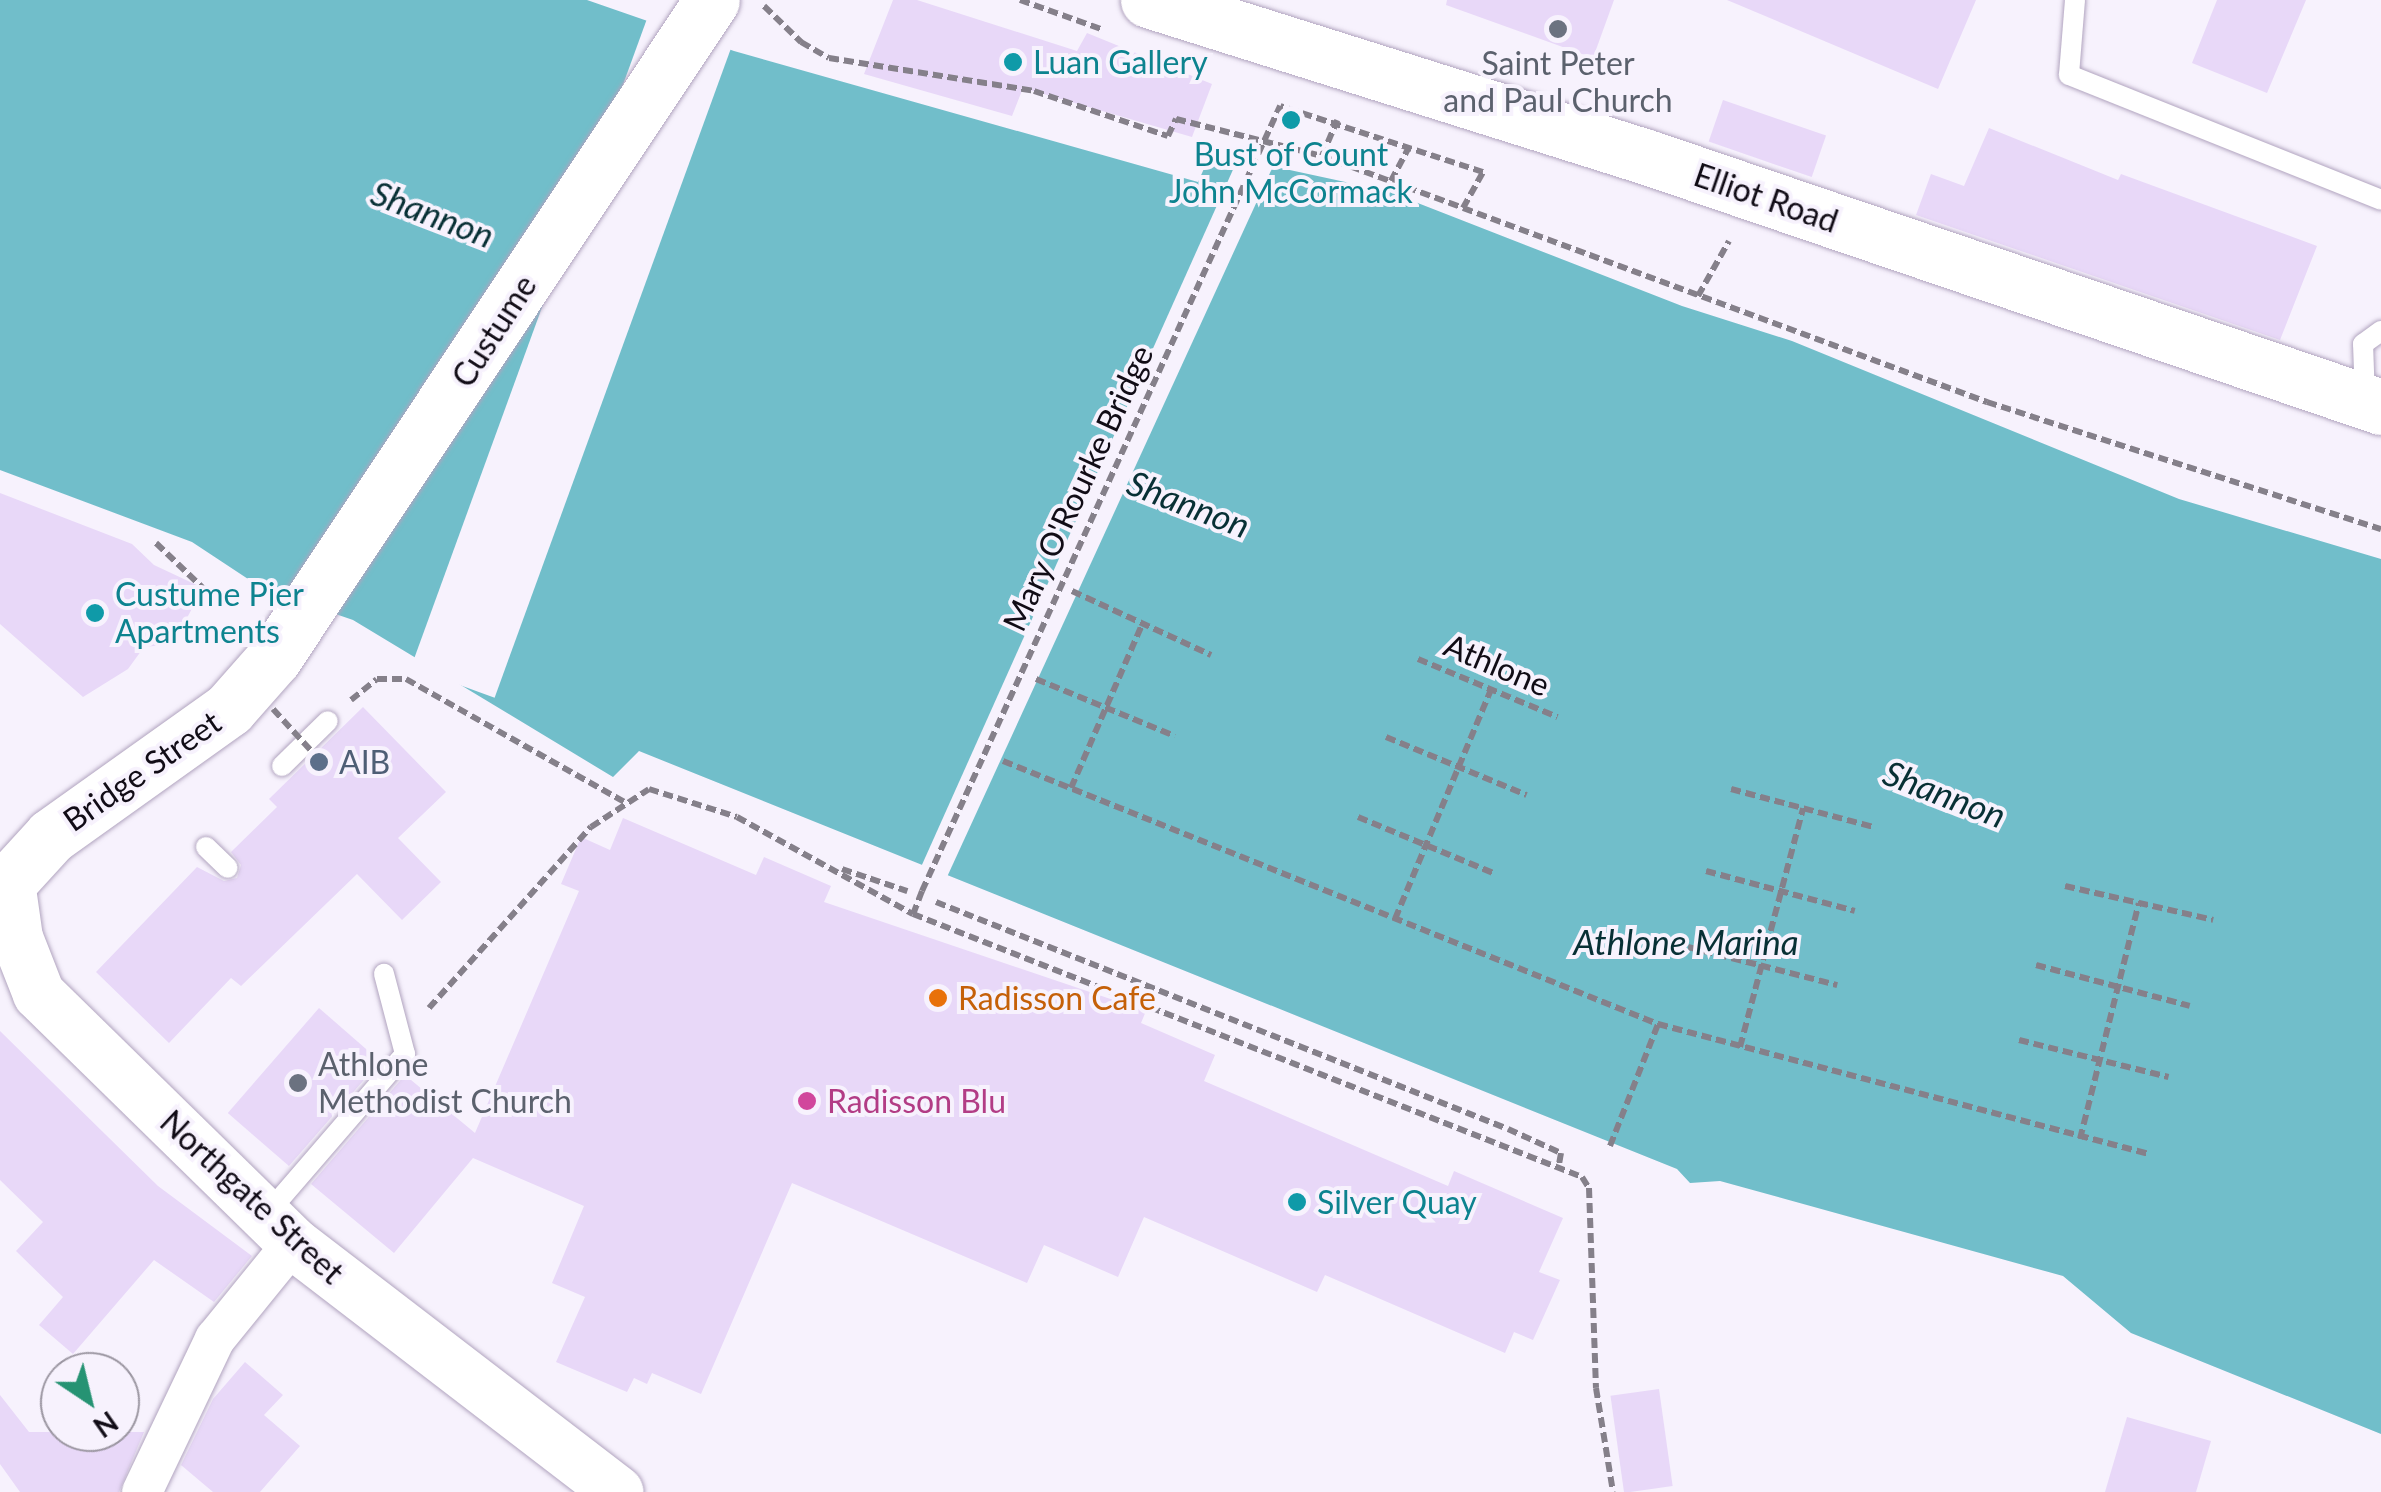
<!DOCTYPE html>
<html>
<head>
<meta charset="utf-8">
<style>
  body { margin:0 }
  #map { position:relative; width:2381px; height:1492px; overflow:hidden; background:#f7f2fd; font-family:Lato,sans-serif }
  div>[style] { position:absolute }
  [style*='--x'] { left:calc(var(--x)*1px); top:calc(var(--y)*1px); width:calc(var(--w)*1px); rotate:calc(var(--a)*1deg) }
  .water>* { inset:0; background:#71beca }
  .pier>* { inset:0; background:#f7f2fd; transform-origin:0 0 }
  .building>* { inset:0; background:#e8d8f8; transform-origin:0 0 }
  .path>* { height:6px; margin-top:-3px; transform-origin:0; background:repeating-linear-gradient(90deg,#85808a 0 10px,transparent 0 15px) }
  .roads { filter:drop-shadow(0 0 2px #b1a4bf) drop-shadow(0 0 2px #b1a4bf) }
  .service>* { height:20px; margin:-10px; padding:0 10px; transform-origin:10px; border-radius:10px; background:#fff }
  .minor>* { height:40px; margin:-20px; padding:0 20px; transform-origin:20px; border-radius:20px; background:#fff }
  .tertiary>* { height:52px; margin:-26px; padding:0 26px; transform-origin:26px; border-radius:26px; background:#fff }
  .secondary>* { height:55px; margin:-27.5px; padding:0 27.5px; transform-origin:27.5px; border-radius:27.5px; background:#fff }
  .path-bridge>* { height:6px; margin-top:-3px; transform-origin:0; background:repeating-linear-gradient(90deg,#85808a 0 10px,transparent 0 15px) }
  .dots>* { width:28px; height:28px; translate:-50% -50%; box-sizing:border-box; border:5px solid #f7f2fd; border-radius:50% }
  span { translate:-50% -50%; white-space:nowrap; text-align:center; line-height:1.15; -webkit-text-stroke:8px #f7f2fd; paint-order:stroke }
  .culture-label { font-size:32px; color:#0d838f }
  .left { translate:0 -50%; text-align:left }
  .worship-label { font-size:32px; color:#5b616d }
  .street-label { font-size:32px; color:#110c16 }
  .service-label { font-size:32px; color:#4e5e75 }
  .food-label { font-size:32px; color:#c56008 }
  .hotel-label { font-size:32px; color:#b23c85 }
  .water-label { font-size:35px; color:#083035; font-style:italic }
  .north { position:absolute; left:40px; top:1352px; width:100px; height:100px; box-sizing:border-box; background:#f7f2fd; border:2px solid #9b96a1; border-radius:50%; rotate:145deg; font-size:28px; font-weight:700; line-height:40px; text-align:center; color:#110c16 }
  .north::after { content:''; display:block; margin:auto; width:35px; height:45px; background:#269373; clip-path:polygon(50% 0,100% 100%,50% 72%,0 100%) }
</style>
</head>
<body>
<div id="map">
  <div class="water">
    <div style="clip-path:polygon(0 0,587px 0,734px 51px,1198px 182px,1211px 153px,1387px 191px,1682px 306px,1792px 341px,2179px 499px,2381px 559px,2381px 1434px,2131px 1333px,2063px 1276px,1720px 1181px,1690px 1183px,1677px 1169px,639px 751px,613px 777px,353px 620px,263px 589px,192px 542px,0 470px)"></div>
  </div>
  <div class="pier">
    <div style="left:648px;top:16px;width:89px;height:693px;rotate:20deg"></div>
    <div style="clip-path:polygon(1240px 154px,1275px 162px,947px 877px,921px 867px)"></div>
  </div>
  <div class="building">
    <div style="clip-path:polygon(893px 0,917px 0,1077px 51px,1087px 33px,1212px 84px,1192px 137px,1023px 88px,1012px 116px,864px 74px)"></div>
    <div style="clip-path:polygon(1447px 0,1614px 0,1593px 58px,1446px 5px)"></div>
    <div style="clip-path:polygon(1727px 0,1976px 0,1938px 89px)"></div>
    <div style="clip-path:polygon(2217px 0,2306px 0,2267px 93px,2192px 63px)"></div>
    <div style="left:1723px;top:100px;width:109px;height:44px;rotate:19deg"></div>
    <div style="clip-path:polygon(1989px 128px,2118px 180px,2121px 174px,2317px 246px,2280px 340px,1916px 215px,1931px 174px,1964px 186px)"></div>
    <div style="clip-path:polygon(0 493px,132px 544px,154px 565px,203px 588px,173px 644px,144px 647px,128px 669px,83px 697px,0 624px)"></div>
    <div style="clip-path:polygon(363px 707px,446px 792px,398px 838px,441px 882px,402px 920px,357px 874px,241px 986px,231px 978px,169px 1043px,96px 972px,197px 867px,224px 881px,237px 878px,241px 865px,231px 852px,277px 807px,269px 799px)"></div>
    <div style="clip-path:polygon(623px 818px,756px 875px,764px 857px,831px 886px,824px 902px,1146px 1011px,1141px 1023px,1215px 1055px,1204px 1081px,1448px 1186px,1454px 1171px,1563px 1218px,1539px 1272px,1560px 1280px,1533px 1340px,1514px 1332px,1505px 1353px,1325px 1275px,1317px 1292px,1144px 1217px,1118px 1277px,1044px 1245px,1027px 1283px,792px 1183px,701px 1394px,652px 1373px,647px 1384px,634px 1378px,627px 1392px,556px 1362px,585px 1297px,552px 1283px,584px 1206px,473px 1158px,394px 1253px,311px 1184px,405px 1075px,475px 1133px,579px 891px,561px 884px,581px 837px,610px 850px)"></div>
    <div style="left:319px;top:1008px;width:81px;height:139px;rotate:41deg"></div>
    <div style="clip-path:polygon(0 1031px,158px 1186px,252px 1256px,214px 1302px,154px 1260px,73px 1354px,39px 1325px,63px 1297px,16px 1251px,43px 1222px,0 1180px)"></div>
    <div style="clip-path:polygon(245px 1362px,283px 1395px,264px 1415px,300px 1446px,260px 1492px,213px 1492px,181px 1465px,213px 1399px)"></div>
    <div style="left:1659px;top:1389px;width:98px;height:49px;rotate:82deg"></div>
    <div style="clip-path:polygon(0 1395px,29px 1432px,144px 1432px,119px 1492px,20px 1492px,0 1464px)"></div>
    <div style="clip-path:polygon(2127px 1417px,2211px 1441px,2196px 1492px,2105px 1492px)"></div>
  </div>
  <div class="path">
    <div style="--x:1020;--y:0;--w:89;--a:19.7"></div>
    <div style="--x:764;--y:6;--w:52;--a:44.2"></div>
    <div style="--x:801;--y:42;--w:32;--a:30"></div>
    <div style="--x:829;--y:58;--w:208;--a:9.1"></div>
    <div style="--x:1034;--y:91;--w:141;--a:18.6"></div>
    <div style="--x:1168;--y:136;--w:19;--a:-65"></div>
    <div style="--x:1176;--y:119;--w:151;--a:14.2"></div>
    <div style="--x:1322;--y:156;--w:150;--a:20.2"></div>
    <div style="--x:1463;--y:208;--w:41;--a:-60.9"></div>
    <div style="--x:1483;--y:172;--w:213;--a:-162"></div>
    <div style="--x:1322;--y:156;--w:39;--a:-67"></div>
    <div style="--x:1391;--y:181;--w:38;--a:-62"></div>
    <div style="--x:1463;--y:208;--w:559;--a:20.32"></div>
    <div style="--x:1987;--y:402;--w:414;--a:17.9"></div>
    <div style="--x:1698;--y:296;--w:63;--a:-60.6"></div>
    <div style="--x:156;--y:543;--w:65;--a:43.8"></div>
    <div style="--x:203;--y:588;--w:24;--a:22"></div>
    <div style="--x:1072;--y:591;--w:153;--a:24.7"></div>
    <div style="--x:1418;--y:659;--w:151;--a:22.6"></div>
    <div style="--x:1036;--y:679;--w:150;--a:22.3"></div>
    <div style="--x:351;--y:700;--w:33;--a:-39"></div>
    <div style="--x:377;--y:679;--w:29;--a:0"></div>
    <div style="--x:406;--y:679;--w:250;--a:29.4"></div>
    <div style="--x:1386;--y:737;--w:152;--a:22.4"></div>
    <div style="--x:1003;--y:761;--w:706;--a:21.88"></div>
    <div style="--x:1658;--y:1024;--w:508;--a:14.83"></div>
    <div style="--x:1071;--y:788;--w:178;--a:-66.5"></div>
    <div style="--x:1731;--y:789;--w:148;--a:14.9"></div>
    <div style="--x:1358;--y:817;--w:146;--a:22.5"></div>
    <div style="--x:842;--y:869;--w:69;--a:18.7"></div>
    <div style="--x:1706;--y:871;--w:154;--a:15"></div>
    <div style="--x:2065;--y:886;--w:152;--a:12.9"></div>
    <div style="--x:922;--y:891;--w:25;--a:111"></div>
    <div style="--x:913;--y:914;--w:719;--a:21.46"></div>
    <div style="--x:1582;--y:1177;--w:13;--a:58"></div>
    <div style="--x:1589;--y:1188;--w:200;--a:88"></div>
    <div style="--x:1596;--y:1388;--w:105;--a:80.7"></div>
    <div style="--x:936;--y:902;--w:615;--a:21.65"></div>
    <div style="--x:1508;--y:1129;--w:58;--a:24.4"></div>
    <div style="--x:1561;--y:1153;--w:11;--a:100"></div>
    <div style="--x:1395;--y:919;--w:249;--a:-67.3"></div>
    <div style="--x:1688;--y:947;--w:154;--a:14.3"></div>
    <div style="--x:2036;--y:965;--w:159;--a:14.9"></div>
    <div style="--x:429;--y:1008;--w:243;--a:-48.2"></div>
    <div style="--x:591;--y:827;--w:69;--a:-33.2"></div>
    <div style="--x:649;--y:789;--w:92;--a:17.7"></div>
    <div style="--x:737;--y:817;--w:201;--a:28.9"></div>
    <div style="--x:2019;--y:1040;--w:154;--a:13.9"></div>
    <div style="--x:1740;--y:1047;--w:247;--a:-75.2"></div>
    <div style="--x:2080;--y:1139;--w:243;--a:-76"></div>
    <div style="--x:1610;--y:1146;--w:131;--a:-68.5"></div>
  </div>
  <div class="roads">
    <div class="service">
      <div style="--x:2075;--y:0;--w:75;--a:94.6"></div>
      <div style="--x:2069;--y:75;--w:336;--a:21.8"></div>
      <div style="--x:2365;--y:400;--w:56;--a:-92"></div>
      <div style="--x:2363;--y:344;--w:22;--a:-36"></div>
      <div style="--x:282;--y:766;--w:64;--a:-44.4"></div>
      <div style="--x:206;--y:847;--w:30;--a:44"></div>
      <div style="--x:266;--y:1215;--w:213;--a:-49.2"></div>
      <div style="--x:405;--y:1054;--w:83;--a:-104.7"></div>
    </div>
    <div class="minor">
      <div style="--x:142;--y:1492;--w:170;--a:-64.5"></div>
      <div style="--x:215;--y:1339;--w:124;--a:-50.9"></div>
    </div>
    <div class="tertiary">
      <div style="--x:9;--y:882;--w:57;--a:81.9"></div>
      <div style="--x:17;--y:938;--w:60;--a:68.6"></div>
      <div style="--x:39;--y:994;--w:356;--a:44.4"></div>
      <div style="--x:293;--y:1243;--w:409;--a:37.5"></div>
    </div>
    <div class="secondary">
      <div style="--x:1148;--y:0;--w:523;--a:17.47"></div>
      <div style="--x:1647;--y:157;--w:775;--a:18.81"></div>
      <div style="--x:0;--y:880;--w:9;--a:13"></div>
      <div style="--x:9;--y:882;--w:62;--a:-47.6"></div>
      <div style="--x:51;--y:836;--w:219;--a:-35.5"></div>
      <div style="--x:229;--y:709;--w:68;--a:-48.6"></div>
      <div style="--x:274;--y:658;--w:790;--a:-56.35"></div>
    </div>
  </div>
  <div class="path-bridge">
    <div style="--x:273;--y:709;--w:62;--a:47.6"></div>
    <div style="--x:922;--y:891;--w:863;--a:-65.48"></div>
  </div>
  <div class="dots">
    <div style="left:1558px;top:29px;background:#6b7280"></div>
    <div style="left:1013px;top:62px;background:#0f9aa8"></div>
    <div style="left:1291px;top:120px;background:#0f9aa8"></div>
    <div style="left:95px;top:613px;background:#0f9aa8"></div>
    <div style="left:319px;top:762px;background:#5c6f8a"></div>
    <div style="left:938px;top:998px;background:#e8710a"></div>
    <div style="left:298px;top:1083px;background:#6b7280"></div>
    <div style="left:807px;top:1101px;background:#d1479c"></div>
    <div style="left:1297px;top:1202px;background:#0f9aa8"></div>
  </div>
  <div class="culture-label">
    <span class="left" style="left:1033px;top:62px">Luan Gallery</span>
    <span style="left:1291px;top:173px">Bust of Count<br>John McCormack</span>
    <span class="left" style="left:115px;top:613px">Custume Pier<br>Apartments</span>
    <span class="left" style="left:1317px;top:1202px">Silver Quay</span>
  </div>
  <div class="worship-label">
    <span style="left:1558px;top:82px">Saint Peter<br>and Paul Church</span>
    <span class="left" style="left:318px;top:1083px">Athlone<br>Methodist Church</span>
  </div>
  <div class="street-label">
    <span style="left:1766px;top:198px;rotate:19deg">Elliot Road</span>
    <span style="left:494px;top:331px;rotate:-57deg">Custume</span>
    <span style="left:1078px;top:488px;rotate:-65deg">Mary O'Rourke Bridge</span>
    <span style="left:1497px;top:665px;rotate:23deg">Athlone</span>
    <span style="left:142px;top:771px;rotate:-35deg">Bridge Street</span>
    <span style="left:252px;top:1197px;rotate:43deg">Northgate Street</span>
  </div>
  <div class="service-label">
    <span class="left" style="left:339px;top:762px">AIB</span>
  </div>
  <div class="food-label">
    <span class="left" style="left:958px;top:998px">Radisson Cafe</span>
  </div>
  <div class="hotel-label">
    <span class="left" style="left:827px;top:1101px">Radisson Blu</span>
  </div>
  <div class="water-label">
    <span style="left:433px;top:213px;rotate:21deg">Shannon</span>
    <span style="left:1189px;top:503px;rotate:21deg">Shannon</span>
    <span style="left:1945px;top:793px;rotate:21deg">Shannon</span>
    <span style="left:1686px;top:941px">Athlone Marina</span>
  </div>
  <div class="north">N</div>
</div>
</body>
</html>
